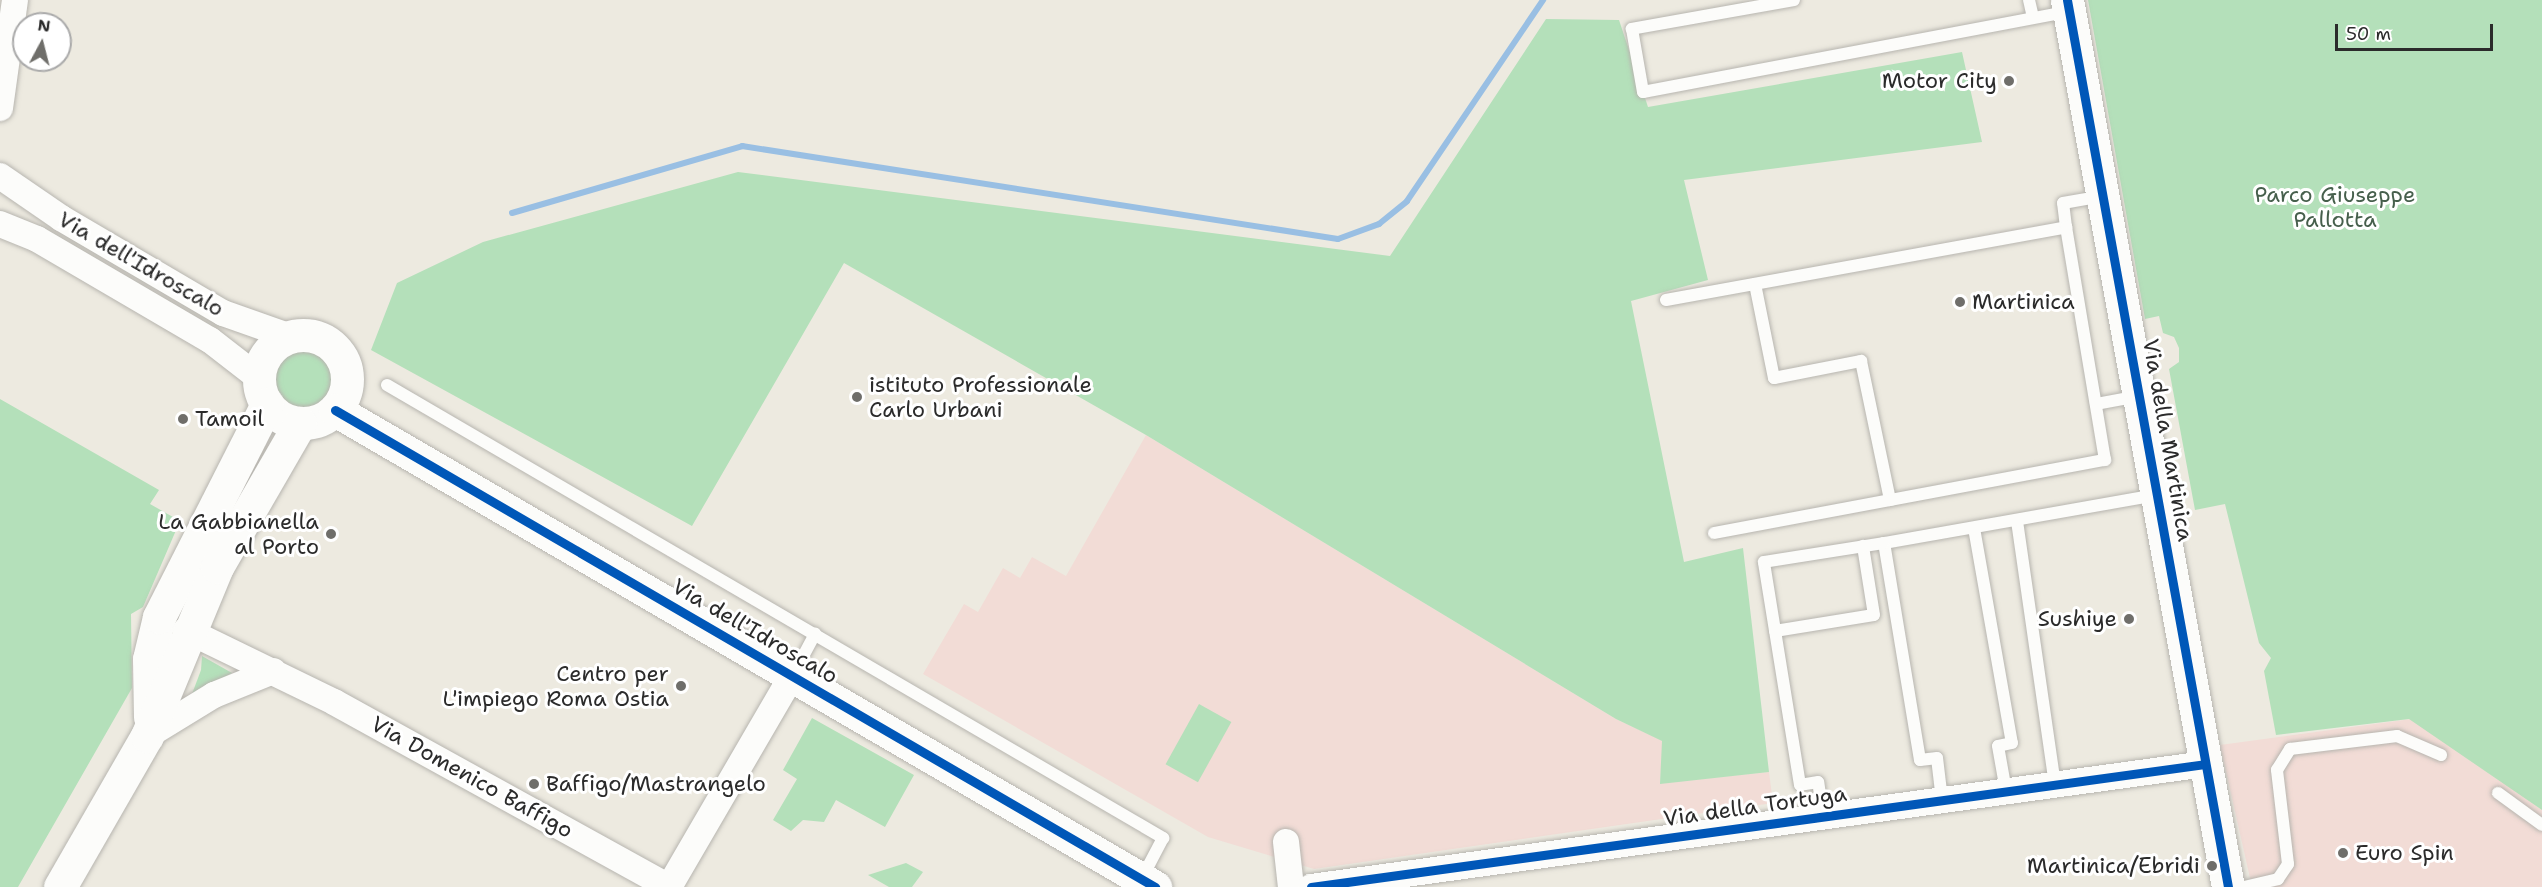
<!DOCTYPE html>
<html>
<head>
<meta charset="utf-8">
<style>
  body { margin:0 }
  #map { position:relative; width:2542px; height:887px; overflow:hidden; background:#edeae0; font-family:"Shantell Sans",sans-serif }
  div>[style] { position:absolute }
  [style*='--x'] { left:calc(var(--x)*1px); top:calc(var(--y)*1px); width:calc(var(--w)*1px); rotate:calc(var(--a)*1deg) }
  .built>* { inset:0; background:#f2dcd6 }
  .green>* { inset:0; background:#b4e0ba; transform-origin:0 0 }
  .round { border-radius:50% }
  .stream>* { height:6px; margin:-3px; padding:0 3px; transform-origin:3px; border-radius:3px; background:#99bfe3 }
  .roads { filter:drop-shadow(0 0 2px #b7b5af) drop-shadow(0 0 2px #b7b5af) }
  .lane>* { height:12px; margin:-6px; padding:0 6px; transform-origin:6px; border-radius:6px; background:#fcfcfa }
  .street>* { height:26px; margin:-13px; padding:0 13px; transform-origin:13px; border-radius:13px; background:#fcfcfa }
  .secondary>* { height:33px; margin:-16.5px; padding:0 16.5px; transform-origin:16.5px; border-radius:16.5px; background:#fcfcfa }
  .secondary>.ring { margin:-16.5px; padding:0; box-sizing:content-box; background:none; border:33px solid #fcfcfa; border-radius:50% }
  .cycleway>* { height:9px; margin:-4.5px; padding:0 4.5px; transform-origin:4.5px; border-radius:4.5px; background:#0057b8 }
  .dots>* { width:16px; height:16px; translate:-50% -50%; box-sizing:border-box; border:3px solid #fff; border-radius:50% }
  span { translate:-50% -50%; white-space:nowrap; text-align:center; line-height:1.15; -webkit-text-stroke:6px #fff; paint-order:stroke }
  .poi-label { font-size:22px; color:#2b2b2b }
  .right { translate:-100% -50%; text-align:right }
  .left { translate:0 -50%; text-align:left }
  .park-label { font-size:22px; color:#465f4c }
  .street-label { font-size:22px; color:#2b2b2b }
  .north { position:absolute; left:12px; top:12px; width:60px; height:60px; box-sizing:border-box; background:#fff; border:2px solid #aaa; border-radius:50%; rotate:7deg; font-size:16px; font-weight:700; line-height:24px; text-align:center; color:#2b2b2b }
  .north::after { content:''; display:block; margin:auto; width:21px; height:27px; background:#6f6e6a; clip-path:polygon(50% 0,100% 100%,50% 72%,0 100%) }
  .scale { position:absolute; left:2335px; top:24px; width:158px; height:27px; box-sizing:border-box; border:3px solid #2b2b2b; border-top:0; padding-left:8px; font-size:18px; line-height:21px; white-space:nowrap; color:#2b2b2b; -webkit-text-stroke:4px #fff; paint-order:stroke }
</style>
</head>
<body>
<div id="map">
  <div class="built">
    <div style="clip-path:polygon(1146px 435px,1616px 719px,1663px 741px,1660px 783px,1769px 772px,1773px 803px,1314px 869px,1208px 837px,923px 674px,964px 604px,978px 612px,1003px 568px,1020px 578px,1032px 557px,1066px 576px)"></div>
    <div style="clip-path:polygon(2411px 719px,2542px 810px,2542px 887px,2252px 887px,2220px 745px)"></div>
  </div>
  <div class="green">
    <div style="clip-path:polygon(2088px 0,2542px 0,2542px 810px,2409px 719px,2276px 735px,2264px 671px,2271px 658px,2259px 643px,2225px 504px,2195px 510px,2169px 369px,2179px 362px,2179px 348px,2174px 337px,2163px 333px,2159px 316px,2145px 319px)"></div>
    <div style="clip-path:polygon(1546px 19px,1619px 20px,1648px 107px,1962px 52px,1982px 142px,1684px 180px,1708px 280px,1631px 301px,1684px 562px,1743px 548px,1769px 772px,1660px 784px,1662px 741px,1616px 719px,1146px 435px,844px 263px,692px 526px,371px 350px,397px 283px,483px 242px,738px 172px,1390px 256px)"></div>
    <div class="round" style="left:272px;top:349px;width:60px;height:60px"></div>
    <div style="clip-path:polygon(0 399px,159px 490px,150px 504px,180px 521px,143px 607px,131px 614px,132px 688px,18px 887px,0 887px)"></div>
    <div style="clip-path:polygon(202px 656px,232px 673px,192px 694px,201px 670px)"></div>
    <div style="left:1199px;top:704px;width:37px;height:69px;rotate:29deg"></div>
    <div style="clip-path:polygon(812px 718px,914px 775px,885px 827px,836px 800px,824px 822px,803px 820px,791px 831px,773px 820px,797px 779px,783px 770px)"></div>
    <div style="clip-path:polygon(906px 863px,923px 872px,912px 887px,889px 887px,868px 875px)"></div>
  </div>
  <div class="stream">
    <div style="--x:512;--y:213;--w:240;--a:-16.2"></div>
    <div style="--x:742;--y:146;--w:603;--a:8.87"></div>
    <div style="--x:1338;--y:239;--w:44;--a:-20.1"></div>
    <div style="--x:1379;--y:224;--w:36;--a:-39"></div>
    <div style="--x:1407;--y:201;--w:243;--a:-55.9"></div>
  </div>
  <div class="roads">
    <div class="lane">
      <div style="--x:1794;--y:0;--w:165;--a:169.9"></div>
      <div style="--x:1632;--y:29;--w:64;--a:80.1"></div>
      <div style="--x:1643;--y:92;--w:431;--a:-10.7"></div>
      <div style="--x:2029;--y:0;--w:18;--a:77"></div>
      <div style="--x:1755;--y:284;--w:96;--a:78.6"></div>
      <div style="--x:1774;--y:378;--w:89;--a:-11.1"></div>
      <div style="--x:1861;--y:361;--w:142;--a:78.2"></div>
      <div style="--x:1666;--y:300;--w:407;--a:-10.3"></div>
      <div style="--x:2066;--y:227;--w:24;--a:-97"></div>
      <div style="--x:2063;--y:203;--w:40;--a:-10"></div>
      <div style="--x:387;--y:385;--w:899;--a:30.27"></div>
      <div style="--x:1163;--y:838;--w:45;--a:117.7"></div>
      <div style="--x:2096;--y:404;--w:44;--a:-10.5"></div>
      <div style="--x:2017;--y:521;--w:267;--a:81.8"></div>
      <div style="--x:1974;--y:528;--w:218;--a:80"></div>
      <div style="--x:2012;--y:743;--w:14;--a:168"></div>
      <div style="--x:1998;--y:746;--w:46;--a:79.9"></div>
      <div style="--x:1714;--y:533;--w:398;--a:-10.6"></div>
      <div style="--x:2105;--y:460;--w:236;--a:-99.5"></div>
      <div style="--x:1775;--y:631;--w:100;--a:-9.2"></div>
      <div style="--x:1874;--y:615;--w:70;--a:-99.1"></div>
      <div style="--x:793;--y:675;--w:47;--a:-61.8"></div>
      <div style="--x:2498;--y:793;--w:54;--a:36"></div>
      <div style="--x:1942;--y:800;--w:42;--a:-96.8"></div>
      <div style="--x:1937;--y:758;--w:17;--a:173"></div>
      <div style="--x:1920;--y:760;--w:220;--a:-99.4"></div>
      <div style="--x:1884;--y:543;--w:276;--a:-10"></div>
      <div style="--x:1823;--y:816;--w:34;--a:-98"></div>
      <div style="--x:1818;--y:782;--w:18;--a:171"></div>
      <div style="--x:1800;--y:785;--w:226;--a:-99.2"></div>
      <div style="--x:1764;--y:562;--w:121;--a:-9"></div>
      <div style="--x:2244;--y:887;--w:35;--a:-13"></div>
      <div style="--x:2278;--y:879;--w:18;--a:-56"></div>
      <div style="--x:2288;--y:864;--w:95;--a:-96.7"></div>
      <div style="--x:2277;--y:770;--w:25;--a:-58"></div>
      <div style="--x:2290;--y:749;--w:108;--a:-6.9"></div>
      <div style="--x:2397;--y:736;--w:48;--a:23.4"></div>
    </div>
    <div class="street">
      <div style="--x:0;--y:108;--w:109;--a:-82.1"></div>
      <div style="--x:0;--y:176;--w:74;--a:34.5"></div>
      <div style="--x:61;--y:218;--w:188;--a:30.4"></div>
      <div style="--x:223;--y:313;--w:72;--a:19.4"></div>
      <div style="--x:0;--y:224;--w:40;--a:22"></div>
      <div style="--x:37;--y:239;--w:200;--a:30.3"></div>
      <div style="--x:210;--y:340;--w:62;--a:37.8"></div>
      <div style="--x:186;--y:630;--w:165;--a:25.9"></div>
      <div style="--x:334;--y:702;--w:383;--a:28.9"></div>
      <div style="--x:147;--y:736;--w:79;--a:-31.5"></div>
      <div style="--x:214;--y:695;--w:64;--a:-22.1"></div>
      <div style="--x:1286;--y:842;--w:45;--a:83.7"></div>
      <div style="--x:669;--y:887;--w:244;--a:-59.8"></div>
      <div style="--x:1311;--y:887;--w:902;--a:-7.83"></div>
    </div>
    <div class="secondary">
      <div style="--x:2067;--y:0;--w:901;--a:79.71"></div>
      <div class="ring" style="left:259px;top:335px;width:55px;height:55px"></div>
      <div style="--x:335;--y:410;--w:949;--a:30.19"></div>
      <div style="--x:150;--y:717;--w:58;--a:-91"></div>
      <div style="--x:149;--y:659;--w:43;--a:-76.6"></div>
      <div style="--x:159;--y:617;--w:239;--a:-63.1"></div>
      <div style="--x:60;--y:887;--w:174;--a:-60.1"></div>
      <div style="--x:147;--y:736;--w:183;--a:-67.5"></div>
      <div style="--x:217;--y:567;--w:166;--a:-60"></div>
    </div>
  </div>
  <div class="cycleway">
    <div style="--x:2067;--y:0;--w:901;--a:79.71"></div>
    <div style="--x:335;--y:410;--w:949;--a:30.19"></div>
    <div style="--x:1311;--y:887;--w:902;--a:-7.83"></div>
  </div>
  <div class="dots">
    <div style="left:2009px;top:81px;background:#6f6e6a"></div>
    <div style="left:1960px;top:302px;background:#6f6e6a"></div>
    <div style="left:857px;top:397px;background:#6f6e6a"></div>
    <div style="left:183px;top:419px;background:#6f6e6a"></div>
    <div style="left:331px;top:534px;background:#6f6e6a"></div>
    <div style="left:2129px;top:619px;background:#6f6e6a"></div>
    <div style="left:681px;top:686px;background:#6f6e6a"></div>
    <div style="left:534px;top:784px;background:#6f6e6a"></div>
    <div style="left:2343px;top:853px;background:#6f6e6a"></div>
    <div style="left:2212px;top:866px;background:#6f6e6a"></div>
  </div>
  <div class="poi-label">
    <span class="right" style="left:1997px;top:81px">Motor City</span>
    <span class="left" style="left:1972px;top:302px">Martinica</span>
    <span class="left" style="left:869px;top:397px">istituto Professionale<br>Carlo Urbani</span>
    <span class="left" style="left:195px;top:419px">Tamoil</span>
    <span class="right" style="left:319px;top:534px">La Gabbianella<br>al Porto</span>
    <span class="right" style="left:2117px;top:619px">Sushiye</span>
    <span class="right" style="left:669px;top:686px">Centro per<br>L'impiego Roma Ostia</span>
    <span class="left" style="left:546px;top:784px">Baffigo/Mastrangelo</span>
    <span class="left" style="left:2355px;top:853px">Euro Spin</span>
    <span class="right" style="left:2200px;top:866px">Martinica/Ebridi</span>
  </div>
  <div class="park-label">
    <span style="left:2335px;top:207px">Parco Giuseppe<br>Pallotta</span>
  </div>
  <div class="street-label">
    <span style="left:141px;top:264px;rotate:30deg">Via dell'Idroscalo</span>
    <span style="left:2168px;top:440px;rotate:80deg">Via della Martinica</span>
    <span style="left:755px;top:631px;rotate:30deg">Via dell'Idroscalo</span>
    <span style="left:472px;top:777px;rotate:29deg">Via Domenico Baffigo</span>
    <span style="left:1755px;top:806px;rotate:-8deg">Via della Tortuga</span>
  </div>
  <div class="north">N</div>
  <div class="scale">50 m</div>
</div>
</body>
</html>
